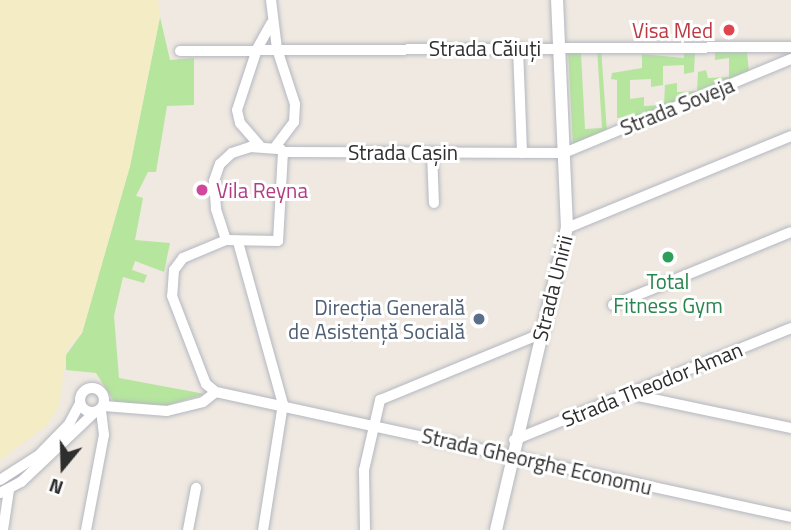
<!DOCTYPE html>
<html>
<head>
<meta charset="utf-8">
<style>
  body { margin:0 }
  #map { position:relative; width:791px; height:530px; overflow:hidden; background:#efe9e1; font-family:"Titillium Web",sans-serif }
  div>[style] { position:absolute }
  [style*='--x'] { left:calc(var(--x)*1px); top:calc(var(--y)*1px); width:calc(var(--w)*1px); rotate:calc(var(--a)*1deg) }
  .green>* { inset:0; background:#b6e59e }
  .sand>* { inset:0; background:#f3ecc5 }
  .roads { filter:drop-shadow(0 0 2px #b4b7c1) drop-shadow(0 0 2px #b4b7c1) }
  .minor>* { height:10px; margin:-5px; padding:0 5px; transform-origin:5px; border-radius:5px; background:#fff }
  .minor>.ring { margin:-5px; padding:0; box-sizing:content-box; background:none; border:10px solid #fff; border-radius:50% }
  .tertiary>* { height:12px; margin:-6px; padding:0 6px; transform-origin:6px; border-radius:6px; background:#fff }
  .dots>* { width:19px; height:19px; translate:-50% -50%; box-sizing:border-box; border:4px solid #fff; border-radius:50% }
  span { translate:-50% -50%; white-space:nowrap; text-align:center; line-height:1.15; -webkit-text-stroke:6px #fff; paint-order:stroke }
  .health-label { font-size:21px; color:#be3a42 }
  .right { translate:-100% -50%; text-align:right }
  .street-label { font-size:21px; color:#2e2e2e }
  .hotel-label { font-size:21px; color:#b23c85 }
  .left { translate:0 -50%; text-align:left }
  .leisure-label { font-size:21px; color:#27864d }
  .service-label { font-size:21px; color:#4e5e75 }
  .north { position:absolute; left:28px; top:432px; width:70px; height:70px; -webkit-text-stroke:5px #fff; paint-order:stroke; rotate:199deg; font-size:19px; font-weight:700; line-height:28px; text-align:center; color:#2e2e2e }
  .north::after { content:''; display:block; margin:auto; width:24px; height:32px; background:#2e2e2e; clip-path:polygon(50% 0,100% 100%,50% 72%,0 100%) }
</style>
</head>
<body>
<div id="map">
  <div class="green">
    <div style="clip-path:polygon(160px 17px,170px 60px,194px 58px,194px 105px,167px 106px,156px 172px,148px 172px,136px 196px,143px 198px,135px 240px,170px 243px,164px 272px,135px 261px,132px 270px,147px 275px,144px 283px,123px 277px,114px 316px,119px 378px,205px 394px,168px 405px,131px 405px,115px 403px,96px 373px,66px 370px,66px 355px,82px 333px,130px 166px)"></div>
    <div style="clip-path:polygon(597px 48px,601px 48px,607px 132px,573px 146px,568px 50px,579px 49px,581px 54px,585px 129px,602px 128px)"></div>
    <div style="clip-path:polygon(715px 51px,747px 52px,749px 73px,629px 123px,628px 117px,617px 118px,617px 80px,611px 79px,612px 73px,642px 68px,642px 54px,684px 58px,684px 52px,695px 52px,694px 72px,684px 74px,684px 65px,663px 66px,663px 85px,651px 87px,651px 79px,630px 80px,630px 99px,644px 97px,644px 106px,664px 105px,665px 85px,677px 83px,677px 92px,697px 91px,698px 72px,706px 70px,708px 78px,729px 77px,729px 58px,715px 60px)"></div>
  </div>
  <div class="sand">
    <div style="clip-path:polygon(0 0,158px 0,160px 17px,130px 166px,82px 333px,67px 349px,59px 406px,46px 426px,0 460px)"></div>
  </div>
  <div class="roads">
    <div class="minor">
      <div style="--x:271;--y:0;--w:49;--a:83"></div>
      <div style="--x:277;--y:49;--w:58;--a:71.9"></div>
      <div style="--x:295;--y:104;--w:18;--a:93"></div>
      <div style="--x:294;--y:122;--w:30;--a:127"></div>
      <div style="--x:518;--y:48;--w:105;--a:87.8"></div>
      <div style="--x:180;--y:51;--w:611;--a:-0.38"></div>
      <div style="--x:260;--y:146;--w:30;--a:-131"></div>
      <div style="--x:240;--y:123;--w:13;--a:-103"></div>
      <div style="--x:237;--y:110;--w:64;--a:-71.8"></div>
      <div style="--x:257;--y:49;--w:29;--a:-61"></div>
      <div style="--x:283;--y:152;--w:89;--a:93.2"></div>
      <div style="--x:278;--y:241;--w:52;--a:-178.9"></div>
      <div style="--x:226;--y:240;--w:47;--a:157.3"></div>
      <div style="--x:183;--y:258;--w:15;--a:127"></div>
      <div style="--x:174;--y:270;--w:26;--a:94"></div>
      <div style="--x:172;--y:296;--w:94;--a:68.9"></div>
      <div style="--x:206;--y:384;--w:13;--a:39"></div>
      <div style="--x:216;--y:392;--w:588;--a:12.26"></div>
      <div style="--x:283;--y:152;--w:281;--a:0.2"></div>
      <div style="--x:564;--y:153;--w:246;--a:-22.5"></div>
      <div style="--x:432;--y:152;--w:51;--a:87.8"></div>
      <div style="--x:567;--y:228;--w:242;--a:-22.3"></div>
      <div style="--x:226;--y:240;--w:33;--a:-108"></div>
      <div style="--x:216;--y:209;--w:28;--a:-94"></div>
      <div style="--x:214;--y:181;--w:18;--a:-71"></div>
      <div style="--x:220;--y:164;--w:16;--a:-43"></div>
      <div style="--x:232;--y:153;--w:19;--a:-18"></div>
      <div style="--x:250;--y:147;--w:31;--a:4"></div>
      <div style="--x:238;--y:242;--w:168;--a:74.5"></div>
      <div style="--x:283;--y:404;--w:128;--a:99"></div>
      <div style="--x:613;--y:305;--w:192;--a:-22.3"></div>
      <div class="ring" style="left:80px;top:388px;width:14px;height:14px"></div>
      <div style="--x:629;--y:394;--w:166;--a:11.9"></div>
      <div style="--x:104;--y:406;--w:63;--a:4.5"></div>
      <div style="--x:167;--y:411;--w:37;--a:-14"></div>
      <div style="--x:203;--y:402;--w:16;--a:-38"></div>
      <div style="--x:514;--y:440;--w:299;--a:-22"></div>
      <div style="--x:0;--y:480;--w:46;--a:-32.7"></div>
      <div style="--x:39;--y:455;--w:43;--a:-45.9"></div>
      <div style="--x:69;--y:424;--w:24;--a:-62"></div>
      <div style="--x:0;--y:493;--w:24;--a:-28"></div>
      <div style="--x:21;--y:482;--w:102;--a:-43.4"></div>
      <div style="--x:3;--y:530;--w:40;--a:-81.5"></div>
      <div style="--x:86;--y:530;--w:97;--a:-79.3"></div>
      <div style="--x:104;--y:435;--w:26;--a:-97"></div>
      <div style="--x:188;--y:530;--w:43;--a:-79.2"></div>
      <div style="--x:365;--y:530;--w:60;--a:-91"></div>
      <div style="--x:364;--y:470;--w:72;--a:-77.1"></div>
      <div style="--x:380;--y:400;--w:173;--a:-22.4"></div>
    </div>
    <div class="tertiary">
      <div style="--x:496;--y:530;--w:310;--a:-76.8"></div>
      <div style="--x:567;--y:228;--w:228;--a:-92.5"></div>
    </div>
  </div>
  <div class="dots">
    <div style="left:729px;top:30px;background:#e0444e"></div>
    <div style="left:202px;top:190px;background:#d1479c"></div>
    <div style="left:668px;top:257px;background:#2e9e5b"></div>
    <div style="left:479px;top:319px;background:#5c6f8a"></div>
  </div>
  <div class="health-label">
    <span class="right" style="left:713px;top:30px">Visa Med</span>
  </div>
  <div class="street-label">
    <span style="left:485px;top:48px">Strada Căiuți</span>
    <span style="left:677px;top:106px;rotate:-22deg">Strada Soveja</span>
    <span style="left:403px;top:152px">Strada Cașin</span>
    <span style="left:552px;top:288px;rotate:-76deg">Strada Unirii</span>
    <span style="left:652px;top:384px;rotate:-22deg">Strada Theodor Aman</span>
    <span style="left:537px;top:461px;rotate:13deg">Strada Gheorghe Economu</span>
  </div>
  <div class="hotel-label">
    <span class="left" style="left:216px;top:190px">Vila Reyna</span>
  </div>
  <div class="leisure-label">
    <span style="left:668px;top:293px">Total<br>Fitness Gym</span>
  </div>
  <div class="service-label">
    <span class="right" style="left:465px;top:319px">Direcția Generală<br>de Asistență Socială</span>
  </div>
  <div class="north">N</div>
</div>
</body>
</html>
